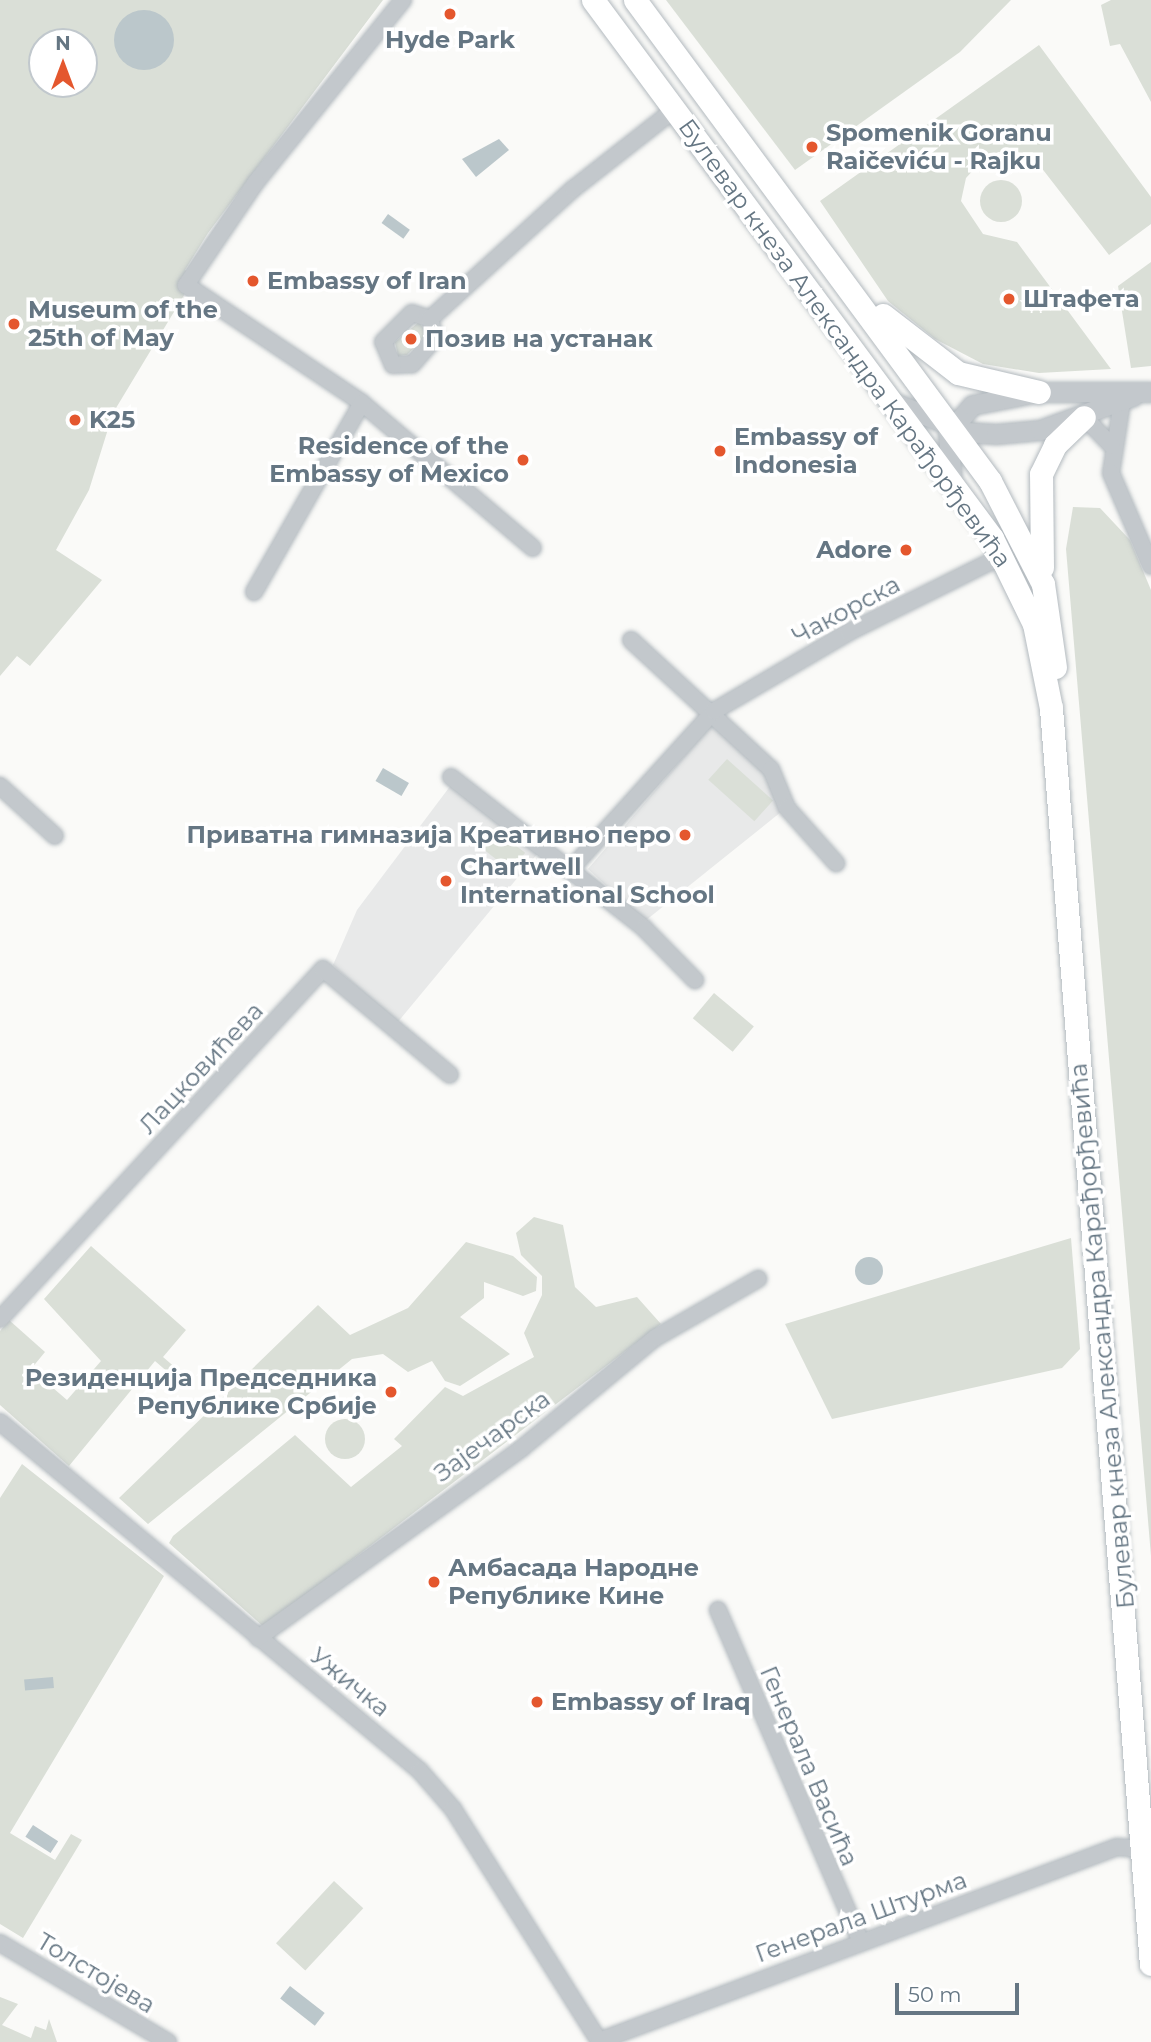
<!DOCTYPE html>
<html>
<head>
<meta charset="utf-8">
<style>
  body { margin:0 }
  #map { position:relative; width:1151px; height:2042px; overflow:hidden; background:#fafaf8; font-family:Montserrat,sans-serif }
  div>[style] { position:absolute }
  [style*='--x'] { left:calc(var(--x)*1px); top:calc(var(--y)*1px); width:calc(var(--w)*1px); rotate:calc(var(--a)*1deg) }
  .built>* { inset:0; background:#e8e9e9 }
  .green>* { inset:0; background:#dadfd7; transform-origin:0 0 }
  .round { border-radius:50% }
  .water>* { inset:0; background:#bbc7cb; transform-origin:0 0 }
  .roads { filter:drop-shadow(0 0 2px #b3babf) drop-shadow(0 0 2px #b3babf) }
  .minor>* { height:16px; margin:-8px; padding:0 8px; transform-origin:8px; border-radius:8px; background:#c3c8cc }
  .tertiary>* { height:19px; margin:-9.5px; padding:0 9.5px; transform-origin:9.5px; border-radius:9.5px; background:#c3c8cc }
  .secondary>* { height:23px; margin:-11.5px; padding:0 11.5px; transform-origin:11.5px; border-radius:11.5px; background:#fff }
  .dots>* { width:19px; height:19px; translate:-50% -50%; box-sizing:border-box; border:4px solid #fff; border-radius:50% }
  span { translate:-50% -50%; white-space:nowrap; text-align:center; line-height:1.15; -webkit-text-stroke:7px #fff; paint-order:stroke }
  .poi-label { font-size:24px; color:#657683; font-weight:700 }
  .left { translate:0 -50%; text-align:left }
  .right { translate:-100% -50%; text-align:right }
  .street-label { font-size:24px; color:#657683 }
  .north { position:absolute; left:28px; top:28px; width:70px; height:70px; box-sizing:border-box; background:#fff; border:2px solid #c1c8cd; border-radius:50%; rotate:0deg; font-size:19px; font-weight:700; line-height:28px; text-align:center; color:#657683 }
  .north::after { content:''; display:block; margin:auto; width:24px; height:32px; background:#e4572e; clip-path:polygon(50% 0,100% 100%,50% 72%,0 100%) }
  .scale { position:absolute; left:895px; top:1983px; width:124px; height:32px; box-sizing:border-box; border:4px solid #657683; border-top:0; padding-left:9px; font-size:21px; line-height:24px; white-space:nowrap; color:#657683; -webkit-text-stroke:5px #fff; paint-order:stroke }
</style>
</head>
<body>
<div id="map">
  <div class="built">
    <div style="clip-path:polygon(712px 724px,760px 763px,781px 812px,645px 921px,588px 869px)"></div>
    <div style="clip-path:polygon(451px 785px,538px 853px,397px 1023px,333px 965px,357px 910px)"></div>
  </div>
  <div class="green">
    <div style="clip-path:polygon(evenodd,0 0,383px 0,208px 233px,185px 270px,195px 277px,113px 413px,89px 490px,56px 550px,102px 580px,30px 666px,17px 656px,0 676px,0 0,42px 42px,84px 42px,84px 84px,42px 84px,42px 42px)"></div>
    <div style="clip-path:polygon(666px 0,1011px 0,960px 52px,795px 170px)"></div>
    <div style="clip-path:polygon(1111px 0,1151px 0,1151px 102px,1120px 44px,1110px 46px,1101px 5px)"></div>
    <div style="clip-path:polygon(1039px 45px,1151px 197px,1151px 224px,1109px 255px,1037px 162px,1018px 152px,998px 152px,977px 166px,966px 178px,961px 201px,983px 234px,1017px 242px,1111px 369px,1039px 373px,983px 364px,935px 339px,888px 301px,820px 201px)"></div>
    <div class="round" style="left:980px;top:180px;width:42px;height:42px"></div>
    <div style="clip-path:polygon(1151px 262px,1151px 366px,1131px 368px,1118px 286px)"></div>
    <div style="clip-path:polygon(419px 322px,427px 334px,407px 355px,398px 356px,395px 342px)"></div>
    <div style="clip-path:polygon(1073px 507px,1100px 508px,1130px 540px,1151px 590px,1151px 1556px,1066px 549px)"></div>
    <div style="left:727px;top:759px;width:62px;height:28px;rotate:42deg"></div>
    <div style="left:496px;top:830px;width:37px;height:23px;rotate:38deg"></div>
    <div style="left:714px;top:993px;width:52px;height:33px;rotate:40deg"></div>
    <div style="clip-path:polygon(534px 1217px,563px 1225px,575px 1287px,596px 1307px,637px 1297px,661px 1324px,264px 1627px,169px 1543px,173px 1536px,295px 1435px,351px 1487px,402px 1446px,394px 1439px,445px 1387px,463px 1396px,534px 1357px,524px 1333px,542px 1295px,542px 1276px,521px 1255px,516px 1233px)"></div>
    <div style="clip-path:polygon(1071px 1238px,1080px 1349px,1062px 1368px,832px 1419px,785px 1324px)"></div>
    <div style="clip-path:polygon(466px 1242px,513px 1256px,537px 1277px,536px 1291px,523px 1296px,484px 1282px,484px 1298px,460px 1317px,510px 1354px,460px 1386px,445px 1381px,432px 1361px,408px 1372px,383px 1354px,352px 1359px,148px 1524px,119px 1498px,318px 1305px,350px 1335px,408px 1308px)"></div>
    <div style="clip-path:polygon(91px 1246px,186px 1330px,163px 1357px,184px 1375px,178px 1381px,155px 1361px,69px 1466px,0 1405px,0 1331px,9px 1320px,45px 1352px,31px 1369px,67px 1400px,101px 1361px,44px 1299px)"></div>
    <div class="round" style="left:325px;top:1419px;width:40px;height:40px"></div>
    <div style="clip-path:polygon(22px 1464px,164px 1576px,10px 1833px,55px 1860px,71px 1834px,82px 1840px,23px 1938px,0 1924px,0 1498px)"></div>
    <div style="left:334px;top:1881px;width:40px;height:85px;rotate:43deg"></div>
    <div style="clip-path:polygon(0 1997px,18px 2004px,2px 2025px,31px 2038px,35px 2026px,46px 2030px,49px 2019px,57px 2042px,0 2042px)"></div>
  </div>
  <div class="water">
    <div class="round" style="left:114px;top:10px;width:60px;height:60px"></div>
    <div style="clip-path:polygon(499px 139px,509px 150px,476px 177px,462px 159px)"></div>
    <div style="left:388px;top:214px;width:27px;height:11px;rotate:36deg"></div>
    <div style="left:383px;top:768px;width:30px;height:15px;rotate:30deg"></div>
    <div class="round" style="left:855px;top:1257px;width:28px;height:28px"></div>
    <div style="left:53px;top:1677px;width:11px;height:29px;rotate:85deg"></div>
    <div style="left:33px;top:1825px;width:30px;height:14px;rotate:33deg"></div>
    <div style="left:290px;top:1986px;width:44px;height:16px;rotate:38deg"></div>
  </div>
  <div class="roads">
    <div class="minor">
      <div style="--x:403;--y:0;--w:234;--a:128.9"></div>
      <div style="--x:256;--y:182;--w:125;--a:124.2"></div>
      <div style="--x:186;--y:285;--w:212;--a:33.8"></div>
      <div style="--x:362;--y:403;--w:224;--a:40.3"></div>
      <div style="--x:412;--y:313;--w:19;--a:18"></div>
      <div style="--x:430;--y:319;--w:20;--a:75"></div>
      <div style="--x:435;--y:338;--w:35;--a:131"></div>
      <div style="--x:412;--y:364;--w:19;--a:177"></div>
      <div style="--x:393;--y:365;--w:25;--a:-113"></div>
      <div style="--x:383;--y:342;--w:41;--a:-45"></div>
      <div style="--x:430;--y:319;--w:193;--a:-42.3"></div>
      <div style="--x:573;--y:189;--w:130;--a:-38.1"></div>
      <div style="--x:1122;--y:402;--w:72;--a:98.8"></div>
      <div style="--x:1111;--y:473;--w:101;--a:66.7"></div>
      <div style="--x:1084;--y:417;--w:40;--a:46"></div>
      <div style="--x:254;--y:592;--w:218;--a:-60.3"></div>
      <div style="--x:631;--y:640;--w:190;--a:42.7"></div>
      <div style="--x:771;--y:769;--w:42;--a:67.7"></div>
      <div style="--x:787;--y:808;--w:74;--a:48.3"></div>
      <div style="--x:451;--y:777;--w:245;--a:38"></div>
      <div style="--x:644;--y:928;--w:73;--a:45.6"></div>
      <div style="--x:0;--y:786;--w:74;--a:42.3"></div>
      <div style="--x:570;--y:870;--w:215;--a:-47.8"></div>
      <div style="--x:714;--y:711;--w:156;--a:-30.3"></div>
      <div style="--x:849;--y:632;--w:171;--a:-26.4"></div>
      <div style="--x:0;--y:1319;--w:476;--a:-47.3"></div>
      <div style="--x:323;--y:969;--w:165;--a:39.8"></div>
      <div style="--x:0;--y:1422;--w:546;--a:39.72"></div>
      <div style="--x:420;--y:1771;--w:50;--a:49"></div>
      <div style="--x:453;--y:1809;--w:275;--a:57.8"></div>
      <div style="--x:718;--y:1610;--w:359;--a:66.7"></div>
      <div style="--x:258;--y:1638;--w:325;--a:-35.7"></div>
      <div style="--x:522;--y:1448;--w:173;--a:-39.6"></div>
      <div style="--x:655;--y:1338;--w:119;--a:-29.8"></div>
      <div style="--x:0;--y:1943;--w:195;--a:30.5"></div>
      <div style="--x:599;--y:2041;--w:553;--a:-20.53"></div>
      <div style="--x:1117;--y:1847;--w:24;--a:5"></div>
    </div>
    <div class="tertiary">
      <div style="--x:893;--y:402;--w:79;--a:22.3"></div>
      <div style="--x:966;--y:432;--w:30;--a:4"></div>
      <div style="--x:996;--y:434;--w:44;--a:-5.2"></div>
      <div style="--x:1040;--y:430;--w:99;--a:-20.1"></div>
      <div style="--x:952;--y:482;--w:49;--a:-94.7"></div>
      <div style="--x:948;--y:433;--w:37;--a:-49"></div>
      <div style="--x:972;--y:405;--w:68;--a:-11"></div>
      <div style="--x:1039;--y:392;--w:112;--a:0"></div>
    </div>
    <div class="secondary">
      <div style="--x:593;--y:0;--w:670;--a:53.44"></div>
      <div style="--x:992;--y:538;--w:96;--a:64"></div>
      <div style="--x:1034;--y:624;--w:86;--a:78.6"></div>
      <div style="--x:1051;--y:708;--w:1260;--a:85.45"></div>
      <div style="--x:635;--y:0;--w:598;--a:53.57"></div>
      <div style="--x:990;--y:481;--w:116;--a:62.8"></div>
      <div style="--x:1043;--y:584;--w:84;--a:81.8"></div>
      <div style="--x:883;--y:315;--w:95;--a:37.7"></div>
      <div style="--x:958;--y:373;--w:83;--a:13.2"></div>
      <div style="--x:1042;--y:567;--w:93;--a:-90.6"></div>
      <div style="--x:1041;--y:474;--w:32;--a:-64"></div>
      <div style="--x:1055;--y:445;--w:40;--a:-44"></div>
    </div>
  </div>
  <div class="dots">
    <div style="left:450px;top:14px;background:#e4572e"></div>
    <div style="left:812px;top:147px;background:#e4572e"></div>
    <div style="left:253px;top:281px;background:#e4572e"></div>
    <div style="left:1009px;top:299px;background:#e4572e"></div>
    <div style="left:14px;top:324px;background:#e4572e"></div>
    <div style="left:411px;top:339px;background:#e4572e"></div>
    <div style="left:75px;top:420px;background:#e4572e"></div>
    <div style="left:720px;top:451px;background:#e4572e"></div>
    <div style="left:523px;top:460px;background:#e4572e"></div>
    <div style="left:906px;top:550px;background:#e4572e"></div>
    <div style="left:685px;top:835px;background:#e4572e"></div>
    <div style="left:446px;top:881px;background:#e4572e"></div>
    <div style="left:391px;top:1392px;background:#e4572e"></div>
    <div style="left:434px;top:1582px;background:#e4572e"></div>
    <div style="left:537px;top:1702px;background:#e4572e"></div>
  </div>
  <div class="poi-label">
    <span style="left:450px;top:40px">Hyde Park</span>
    <span class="left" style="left:826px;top:147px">Spomenik Goranu<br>Raičeviću - Rajku</span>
    <span class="left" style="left:267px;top:281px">Embassy of Iran</span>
    <span class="left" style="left:1023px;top:299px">Штафета</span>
    <span class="left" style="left:28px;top:324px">Museum of the<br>25th of May</span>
    <span class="left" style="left:425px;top:339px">Позив на устанак</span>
    <span class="left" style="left:89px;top:420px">K25</span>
    <span class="left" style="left:734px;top:451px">Embassy of<br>Indonesia</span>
    <span class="right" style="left:509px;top:460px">Residence of the<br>Embassy of Mexico</span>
    <span class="right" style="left:892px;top:550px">Adore</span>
    <span class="right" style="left:671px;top:835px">Приватна гимназија Креативно перо</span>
    <span class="left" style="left:460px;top:881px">Chartwell<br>International School</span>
    <span class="right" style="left:377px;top:1392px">Резиденција Председника<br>Републике Србије</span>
    <span class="left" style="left:448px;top:1582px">Амбасада Народне<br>Републике Кине</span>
    <span class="left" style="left:551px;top:1702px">Embassy of Iraq</span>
  </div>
  <div class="street-label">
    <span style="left:845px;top:343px;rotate:54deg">Булевар кнеза Александра Карађорђевића</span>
    <span style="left:846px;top:610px;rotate:-28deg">Чакорска</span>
    <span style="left:201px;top:1068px;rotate:-47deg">Лацковићева</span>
    <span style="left:1102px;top:1336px;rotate:-95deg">Булевар кнеза Александра Карађорђевића</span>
    <span style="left:492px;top:1436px;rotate:-36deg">Зајечарска</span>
    <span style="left:350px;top:1682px;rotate:39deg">Ужичка</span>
    <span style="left:809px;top:1766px;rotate:67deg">Генерала Васића</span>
    <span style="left:861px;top:1917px;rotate:-20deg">Генерала Штурма</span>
    <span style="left:96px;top:1973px;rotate:31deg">Толстојева</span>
  </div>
  <div class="north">N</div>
  <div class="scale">50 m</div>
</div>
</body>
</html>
